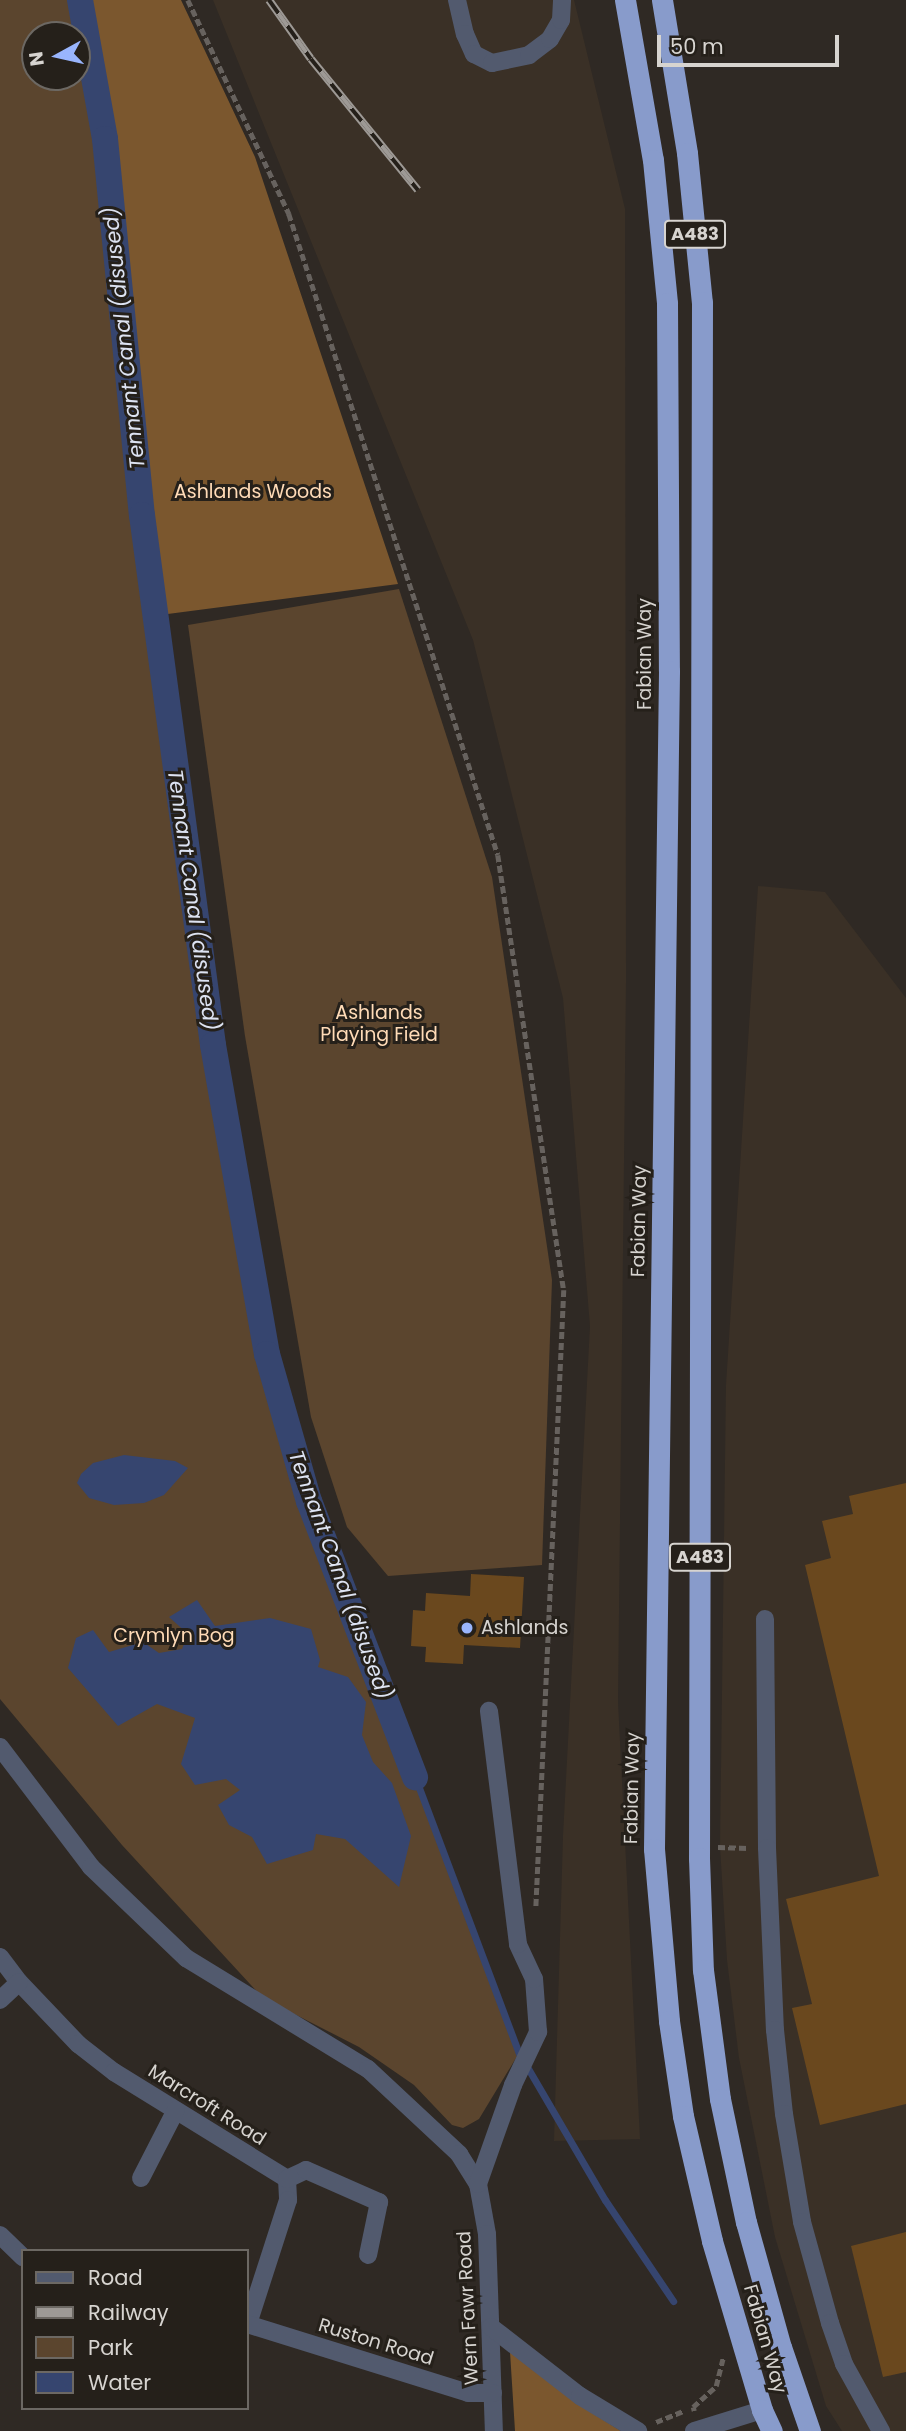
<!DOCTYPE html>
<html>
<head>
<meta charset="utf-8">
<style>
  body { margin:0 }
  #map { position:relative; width:906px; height:2431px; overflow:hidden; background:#2f2924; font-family:Poppins,sans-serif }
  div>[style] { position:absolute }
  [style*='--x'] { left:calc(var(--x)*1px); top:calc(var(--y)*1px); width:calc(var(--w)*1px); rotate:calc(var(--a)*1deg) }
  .built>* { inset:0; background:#3a3026 }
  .green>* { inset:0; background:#5b452e }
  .forest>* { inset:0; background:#7b572e }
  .water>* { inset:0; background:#36456f }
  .stream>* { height:7px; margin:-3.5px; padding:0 3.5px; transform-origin:3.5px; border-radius:3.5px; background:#36456f }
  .canal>* { height:26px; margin:-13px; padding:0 13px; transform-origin:13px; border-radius:13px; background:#36456f }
  .building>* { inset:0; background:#6a481e }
  .path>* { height:4.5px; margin-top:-2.25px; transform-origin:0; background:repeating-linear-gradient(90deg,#67625e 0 7px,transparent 0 10.5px) }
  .minor>* { height:18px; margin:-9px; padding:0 9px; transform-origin:9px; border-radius:9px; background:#525a6e }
  .highway>* { height:21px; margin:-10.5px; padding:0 10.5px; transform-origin:10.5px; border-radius:10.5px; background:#889bcb }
  .rail>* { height:8px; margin-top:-4px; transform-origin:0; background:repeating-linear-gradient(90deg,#25201a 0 16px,#9d9995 0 32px); box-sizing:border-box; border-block:2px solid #9d9995 }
  .dots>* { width:19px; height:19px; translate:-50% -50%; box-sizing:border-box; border:4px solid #25201a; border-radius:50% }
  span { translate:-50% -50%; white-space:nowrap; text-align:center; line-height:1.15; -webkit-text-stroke:6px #25201a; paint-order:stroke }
  .shield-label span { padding:2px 5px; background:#25201a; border:2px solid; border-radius:5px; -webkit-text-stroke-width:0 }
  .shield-label { font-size:18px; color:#d7d4d0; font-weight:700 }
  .park-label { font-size:19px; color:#ffdbb7 }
  .street-label { font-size:19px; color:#d7d4d0 }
  .poi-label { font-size:19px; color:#d7d4d0 }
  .left { translate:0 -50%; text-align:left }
  .water-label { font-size:21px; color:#dde3f2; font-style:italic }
  .legend { position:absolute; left:21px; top:2249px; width:228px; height:161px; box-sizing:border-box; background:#25201a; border:2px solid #6c6863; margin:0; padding:9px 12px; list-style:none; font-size:21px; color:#d7d4d0 }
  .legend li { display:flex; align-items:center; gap:14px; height:35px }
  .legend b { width:35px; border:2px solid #6c6863 }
  .north { position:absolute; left:21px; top:21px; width:70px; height:70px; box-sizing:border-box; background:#25201a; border:2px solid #6c6863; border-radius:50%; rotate:262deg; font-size:19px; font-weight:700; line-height:28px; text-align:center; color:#d7d4d0 }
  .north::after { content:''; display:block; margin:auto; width:24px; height:32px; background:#99b5fd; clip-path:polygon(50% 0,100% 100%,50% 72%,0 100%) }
  .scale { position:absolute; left:657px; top:35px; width:182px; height:32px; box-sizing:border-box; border:4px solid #d7d4d0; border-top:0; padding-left:9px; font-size:21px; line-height:24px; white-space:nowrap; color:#d7d4d0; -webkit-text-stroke:5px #25201a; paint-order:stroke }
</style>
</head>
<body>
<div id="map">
  <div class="built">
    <div style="clip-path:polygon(213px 0,574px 0,625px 209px,626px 981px,618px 1702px,640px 2139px,554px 2141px,563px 1836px,590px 1326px,563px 998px,473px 640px)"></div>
    <div style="clip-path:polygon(758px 886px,825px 892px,906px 998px,906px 2431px,842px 2431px,826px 2406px,775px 2237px,739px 2058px,727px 1960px,720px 1847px,726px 1385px)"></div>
  </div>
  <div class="green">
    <div style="clip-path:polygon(evenodd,0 0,80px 0,105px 139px,142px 515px,213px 1045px,267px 1353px,309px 1501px,519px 2053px,479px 2119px,463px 2128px,452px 2125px,414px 2085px,359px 2047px,263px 1998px,122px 1845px,0 1699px,0 0,35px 35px,77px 35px,77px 77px,35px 77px,35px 35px)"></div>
    <div style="clip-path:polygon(399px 589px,492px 877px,552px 1280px,542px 1565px,388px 1576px,347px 1527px,311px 1417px,245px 1036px,188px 625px)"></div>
  </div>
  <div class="forest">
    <div style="clip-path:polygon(84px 0,181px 0,255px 157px,398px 584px,160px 615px,146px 514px,109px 138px)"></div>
    <div style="clip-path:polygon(510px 2352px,576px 2403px,621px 2431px,515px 2431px)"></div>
  </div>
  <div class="water">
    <div style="clip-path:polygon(124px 1455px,175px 1461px,188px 1468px,164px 1495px,144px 1503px,114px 1505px,89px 1498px,77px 1483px,81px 1474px,93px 1463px)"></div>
    <div style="clip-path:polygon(197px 1600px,215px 1626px,270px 1618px,311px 1629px,320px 1660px,318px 1667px,348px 1677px,366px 1702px,362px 1735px,373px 1762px,392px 1783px,411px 1836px,399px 1887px,345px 1839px,316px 1834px,313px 1850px,267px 1864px,252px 1837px,229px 1825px,218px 1805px,240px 1790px,226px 1779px,195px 1785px,181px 1764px,195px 1718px,157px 1704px,118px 1726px,68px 1668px,76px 1638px,93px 1630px,109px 1652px,143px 1642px,159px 1653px,182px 1649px,188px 1634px,169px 1617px)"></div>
  </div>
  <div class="stream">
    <div style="--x:415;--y:1777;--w:295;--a:69.4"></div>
    <div style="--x:519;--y:2053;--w:170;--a:59.7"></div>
    <div style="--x:605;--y:2200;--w:122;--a:56"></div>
  </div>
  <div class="canal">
    <div style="--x:80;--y:0;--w:141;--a:79.8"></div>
    <div style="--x:105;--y:139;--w:378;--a:84.4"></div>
    <div style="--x:142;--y:515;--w:535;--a:82.37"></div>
    <div style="--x:213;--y:1045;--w:314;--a:80.1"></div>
    <div style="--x:267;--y:1354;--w:153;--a:74.1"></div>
    <div style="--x:309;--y:1501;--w:296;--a:69"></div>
  </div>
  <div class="building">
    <div style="clip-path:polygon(906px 1483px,906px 2104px,820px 2125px,792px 2008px,812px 2004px,786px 1899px,879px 1876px,805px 1565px,831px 1558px,822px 1521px,853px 1514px,849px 1496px)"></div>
    <div style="clip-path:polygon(471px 1574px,524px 1577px,520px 1648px,464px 1645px,463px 1664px,425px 1662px,426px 1647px,411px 1646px,413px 1610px,425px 1611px,426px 1593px,470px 1596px)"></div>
    <div style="clip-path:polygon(906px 2232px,906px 2372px,883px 2377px,851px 2246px)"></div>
  </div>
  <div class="path">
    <div style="--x:188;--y:0;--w:237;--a:64.7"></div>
    <div style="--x:289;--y:214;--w:674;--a:71.94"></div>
    <div style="--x:498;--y:855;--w:440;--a:81.4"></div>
    <div style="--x:564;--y:1290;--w:619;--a:92.59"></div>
    <div style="--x:718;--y:1847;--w:30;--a:2"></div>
    <div style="--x:694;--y:2411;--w:4;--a:-104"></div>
    <div style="--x:693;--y:2407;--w:31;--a:-42"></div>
    <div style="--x:716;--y:2386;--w:29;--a:-76"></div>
    <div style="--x:656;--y:2422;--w:29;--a:-22"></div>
  </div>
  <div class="minor">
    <div style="--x:457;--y:0;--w:35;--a:77"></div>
    <div style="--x:465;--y:34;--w:22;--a:66"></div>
    <div style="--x:474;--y:54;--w:20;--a:27"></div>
    <div style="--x:492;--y:63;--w:38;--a:-12"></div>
    <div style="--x:529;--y:55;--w:26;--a:-37"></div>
    <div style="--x:550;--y:39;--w:22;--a:-60"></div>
    <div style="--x:561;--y:20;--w:20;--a:-87"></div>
    <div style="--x:765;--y:1619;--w:229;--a:89.5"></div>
    <div style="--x:767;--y:1848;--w:182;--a:87.5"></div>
    <div style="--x:775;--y:2030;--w:84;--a:83.9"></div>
    <div style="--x:784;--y:2114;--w:109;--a:80.5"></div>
    <div style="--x:802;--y:2222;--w:105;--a:74.5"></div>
    <div style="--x:830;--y:2323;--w:43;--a:71.1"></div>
    <div style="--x:844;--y:2364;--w:77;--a:61.1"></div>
    <div style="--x:0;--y:1747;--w:151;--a:52.8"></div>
    <div style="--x:91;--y:1867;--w:132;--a:43.8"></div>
    <div style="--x:186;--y:1958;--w:213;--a:31.4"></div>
    <div style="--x:368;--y:2069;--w:125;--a:43"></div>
    <div style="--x:459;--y:2154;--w:36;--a:58"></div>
    <div style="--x:478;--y:2184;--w:51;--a:79.8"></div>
    <div style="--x:487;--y:2234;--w:197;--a:88"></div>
    <div style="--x:0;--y:1957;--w:31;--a:53"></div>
    <div style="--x:19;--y:1982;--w:86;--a:46.4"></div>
    <div style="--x:78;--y:2044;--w:46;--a:37.9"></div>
    <div style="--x:114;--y:2072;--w:203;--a:31.7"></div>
    <div style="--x:287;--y:2179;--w:21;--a:87"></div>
    <div style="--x:288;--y:2200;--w:130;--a:107.9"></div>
    <div style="--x:0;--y:2000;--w:26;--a:-43"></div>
    <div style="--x:141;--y:2178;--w:76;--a:-62.8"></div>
    <div style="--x:287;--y:2179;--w:21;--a:-25"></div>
    <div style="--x:306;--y:2170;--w:80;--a:23.7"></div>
    <div style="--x:379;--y:2202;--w:54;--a:101.7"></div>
    <div style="--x:478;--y:2184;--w:105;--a:-70.5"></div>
    <div style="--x:513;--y:2085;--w:59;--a:-64.7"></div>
    <div style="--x:538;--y:2032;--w:53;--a:-94.3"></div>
    <div style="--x:534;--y:1979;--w:38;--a:-115"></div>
    <div style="--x:518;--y:1944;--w:235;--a:-97.1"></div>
    <div style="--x:0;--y:2235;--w:32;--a:44"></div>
    <div style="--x:247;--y:2324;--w:232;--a:17.3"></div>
    <div style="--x:468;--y:2393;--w:25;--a:0"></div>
    <div style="--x:491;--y:2327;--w:113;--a:37.8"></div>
    <div style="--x:580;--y:2396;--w:68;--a:31.1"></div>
    <div style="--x:694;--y:2431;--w:71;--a:-17.2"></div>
  </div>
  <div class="highway">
    <div style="--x:625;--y:0;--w:162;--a:80.1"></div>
    <div style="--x:653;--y:160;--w:144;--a:84.4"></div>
    <div style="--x:667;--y:303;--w:368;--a:89.7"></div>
    <div style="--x:669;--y:671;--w:1178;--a:90.73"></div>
    <div style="--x:654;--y:1849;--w:173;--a:85"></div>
    <div style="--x:669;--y:2021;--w:96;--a:81.6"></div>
    <div style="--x:683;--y:2116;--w:128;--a:76.9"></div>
    <div style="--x:712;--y:2241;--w:176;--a:73.5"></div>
    <div style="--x:762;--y:2410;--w:23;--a:65"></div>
    <div style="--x:662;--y:0;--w:155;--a:80.7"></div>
    <div style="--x:687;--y:153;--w:150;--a:84.3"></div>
    <div style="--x:702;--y:302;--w:1556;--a:90.11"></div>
    <div style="--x:699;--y:1858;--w:112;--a:88"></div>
    <div style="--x:703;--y:1970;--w:130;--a:82.5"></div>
    <div style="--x:720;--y:2099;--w:126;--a:78.1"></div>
    <div style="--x:746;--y:2222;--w:130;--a:74.4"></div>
    <div style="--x:781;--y:2347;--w:89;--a:71"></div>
  </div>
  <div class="rail">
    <div style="--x:269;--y:0;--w:72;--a:54.6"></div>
    <div style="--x:311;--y:59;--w:169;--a:50.8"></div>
  </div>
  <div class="dots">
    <div style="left:467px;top:1628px;background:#99b5fd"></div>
  </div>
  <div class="shield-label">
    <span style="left:695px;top:234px">A483</span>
    <span style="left:700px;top:1557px">A483</span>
  </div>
  <div class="park-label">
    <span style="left:253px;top:492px">Ashlands Woods</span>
    <span style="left:379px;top:1024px">Ashlands<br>Playing Field</span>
    <span style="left:174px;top:1636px">Crymlyn Bog</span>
  </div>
  <div class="street-label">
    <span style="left:645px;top:654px;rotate:-90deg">Fabian Way</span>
    <span style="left:639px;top:1221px;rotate:-89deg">Fabian Way</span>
    <span style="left:632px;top:1788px;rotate:-89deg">Fabian Way</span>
    <span style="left:207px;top:2105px;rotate:32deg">Marcroft Road</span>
    <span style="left:468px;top:2308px;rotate:-93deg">Wern Fawr Road</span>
    <span style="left:765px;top:2339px;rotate:74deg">Fabian Way</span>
    <span style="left:376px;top:2342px;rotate:17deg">Ruston Road</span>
  </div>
  <div class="poi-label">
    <span class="left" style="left:481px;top:1628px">Ashlands</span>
  </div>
  <div class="water-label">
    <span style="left:124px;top:338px;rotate:-96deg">Tennant Canal (disused)</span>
    <span style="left:193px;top:900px;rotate:82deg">Tennant Canal (disused)</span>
    <span style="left:340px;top:1575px;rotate:70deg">Tennant Canal (disused)</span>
  </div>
  <ul class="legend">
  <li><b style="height:9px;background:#525a6e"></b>Road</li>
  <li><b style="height:9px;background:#9d9995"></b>Railway</li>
  <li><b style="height:19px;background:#5b452e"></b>Park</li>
  <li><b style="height:19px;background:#36456f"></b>Water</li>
  </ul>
  <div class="north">N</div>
  <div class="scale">50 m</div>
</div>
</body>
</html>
